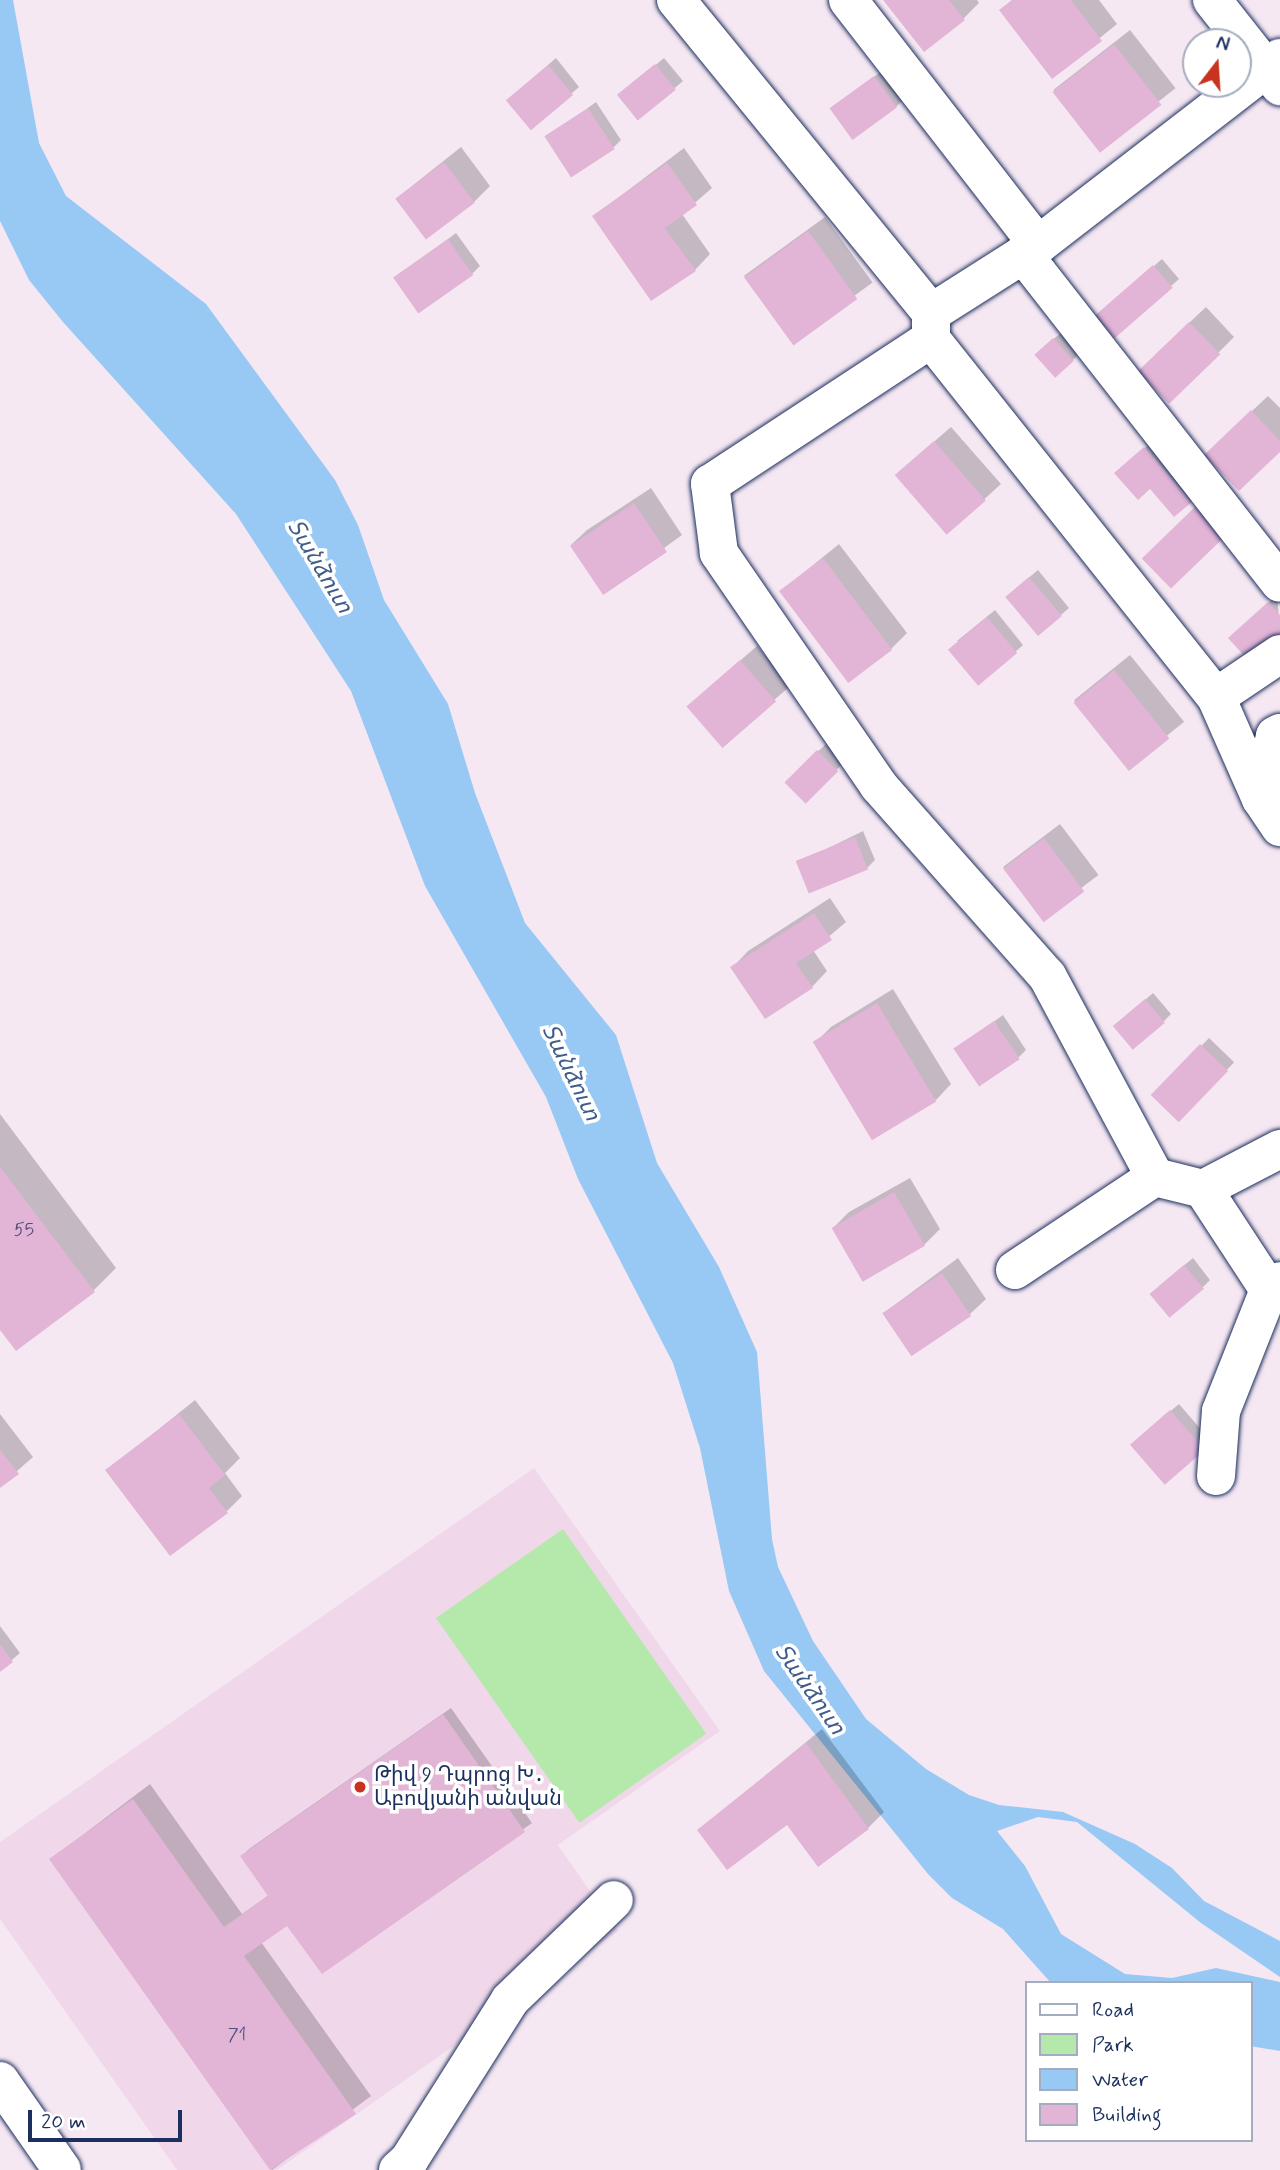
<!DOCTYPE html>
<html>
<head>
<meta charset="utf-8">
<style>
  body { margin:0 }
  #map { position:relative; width:1280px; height:2170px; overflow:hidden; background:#f6e8f3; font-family:Mynerve,"Noto Sans Armenian",sans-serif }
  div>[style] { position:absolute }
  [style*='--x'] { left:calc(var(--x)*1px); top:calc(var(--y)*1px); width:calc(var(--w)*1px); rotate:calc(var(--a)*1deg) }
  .built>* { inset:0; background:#f0d8ea }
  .green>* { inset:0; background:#b4e9ab; transform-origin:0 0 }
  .water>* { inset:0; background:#98c8f4 }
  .shadow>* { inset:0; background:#0003; transform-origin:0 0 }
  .building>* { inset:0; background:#e2b4d6; transform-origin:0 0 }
  .roads { filter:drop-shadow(0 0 2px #1b2f5e) drop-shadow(0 0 2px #1b2f5e) }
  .minor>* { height:38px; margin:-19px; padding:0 19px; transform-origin:19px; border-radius:19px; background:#fff }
  .highway>* { height:38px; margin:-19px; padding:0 19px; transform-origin:19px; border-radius:19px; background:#fff }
  .dots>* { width:19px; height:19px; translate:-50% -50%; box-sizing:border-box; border:4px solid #fff; border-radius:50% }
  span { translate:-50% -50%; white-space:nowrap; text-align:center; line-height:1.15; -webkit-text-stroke:7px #fff; paint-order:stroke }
  .number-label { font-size:18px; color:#4d507c }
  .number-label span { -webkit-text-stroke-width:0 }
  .poi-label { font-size:21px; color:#1b2f5e }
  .left { translate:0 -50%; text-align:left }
  .water-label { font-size:23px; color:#405d8b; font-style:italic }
  .legend { position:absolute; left:1025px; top:1981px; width:228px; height:161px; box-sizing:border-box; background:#fff; border:2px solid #a4acbf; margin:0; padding:9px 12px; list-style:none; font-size:21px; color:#1b2f5e }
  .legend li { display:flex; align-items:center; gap:14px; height:35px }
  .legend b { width:35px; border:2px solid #a4acbf }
  .north { position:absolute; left:1182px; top:28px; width:70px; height:70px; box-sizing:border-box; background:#fff; border:2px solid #a4acbf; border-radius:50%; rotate:17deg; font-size:19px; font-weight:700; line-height:28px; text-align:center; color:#1b2f5e }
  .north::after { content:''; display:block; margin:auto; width:24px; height:32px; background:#c8321e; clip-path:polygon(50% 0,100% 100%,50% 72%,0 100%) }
  .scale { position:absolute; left:28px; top:2110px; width:154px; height:32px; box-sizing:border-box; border:4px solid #1b2f5e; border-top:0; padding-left:9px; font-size:21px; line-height:24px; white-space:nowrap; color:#1b2f5e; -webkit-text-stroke:5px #fff; paint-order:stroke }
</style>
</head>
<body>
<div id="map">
  <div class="built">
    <div style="clip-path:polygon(534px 1468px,720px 1731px,558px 1845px,618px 1931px,277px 2170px,177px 2170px,0 1919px,0 1842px)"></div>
  </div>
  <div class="green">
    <div style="left:563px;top:1529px;width:250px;height:155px;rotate:55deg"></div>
  </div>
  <div class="water">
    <div style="clip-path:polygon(0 0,13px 0,39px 143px,66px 196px,206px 304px,335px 480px,358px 525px,384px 600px,448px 704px,475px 793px,525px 923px,616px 1035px,657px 1163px,719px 1267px,757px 1352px,772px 1539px,778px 1567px,813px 1641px,866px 1719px,926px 1769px,969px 1795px,999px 1805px,1063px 1812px,1135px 1844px,1172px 1868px,1204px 1901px,1280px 1941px,1280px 1977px,1201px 1923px,1077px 1822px,1038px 1817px,997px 1831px,1025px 1866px,1061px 1934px,1125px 1974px,1172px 1978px,1216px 1968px,1280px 1982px,1280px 2051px,1250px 2046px,1250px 1983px,1051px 1983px,1003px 1929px,952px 1898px,928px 1874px,764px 1671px,729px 1591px,700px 1448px,673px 1363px,578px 1179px,546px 1097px,425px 886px,351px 691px,236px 514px,63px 322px,29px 280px,0 221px)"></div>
  </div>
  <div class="shadow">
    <div style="clip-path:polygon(885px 0,977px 0,979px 3px,963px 19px)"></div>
    <div style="clip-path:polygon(1012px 0,1099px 0,1117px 24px,1052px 77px,1001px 10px)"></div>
    <div style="left:1130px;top:30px;width:74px;height:97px;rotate:52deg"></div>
    <div style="clip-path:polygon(556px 58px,579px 87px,571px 94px,516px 93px)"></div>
    <div style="clip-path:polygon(664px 58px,683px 81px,639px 118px,628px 88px)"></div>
    <div style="clip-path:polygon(883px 70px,904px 99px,896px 107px,832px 109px)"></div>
    <div style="clip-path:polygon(596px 102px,621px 140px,614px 147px,547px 138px)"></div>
    <div style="clip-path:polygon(461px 147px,490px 186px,474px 202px,397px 198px)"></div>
    <div style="clip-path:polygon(684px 148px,712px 188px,682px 214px,710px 254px,695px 270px,594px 216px)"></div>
    <div style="left:825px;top:217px;width:81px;height:100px;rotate:54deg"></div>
    <div style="clip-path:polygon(456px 233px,480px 266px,472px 274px,396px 277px)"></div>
    <div style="clip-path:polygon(1162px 259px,1179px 279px,1115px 336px,1105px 308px)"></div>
    <div style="clip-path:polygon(1206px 307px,1234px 337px,1218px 353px,1155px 355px)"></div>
    <div style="clip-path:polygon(1062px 332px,1080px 353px,1073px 360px,1044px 347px)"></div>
    <div style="clip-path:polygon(1268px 396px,1280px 408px,1280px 450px,1222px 439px)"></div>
    <div style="clip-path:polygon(951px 427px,1001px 484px,947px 533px,913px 460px)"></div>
    <div style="clip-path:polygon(1153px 441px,1198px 493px,1191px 501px,1150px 487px,1124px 466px)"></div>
    <div style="clip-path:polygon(651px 488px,682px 535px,603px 592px,571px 545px,587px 530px)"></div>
    <div style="clip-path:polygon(839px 544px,907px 633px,891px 649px,781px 591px)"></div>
    <div style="clip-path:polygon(1038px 570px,1069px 608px,1061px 615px,1015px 589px)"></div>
    <div style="clip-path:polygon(1277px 595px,1280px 631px,1238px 630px)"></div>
    <div style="clip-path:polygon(995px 610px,1023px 645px,1015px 652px,957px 641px)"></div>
    <div style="left:757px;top:646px;width:52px;height:91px;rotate:49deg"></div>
    <div style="left:1130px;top:655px;width:86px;height:72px;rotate:51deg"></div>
    <div style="left:826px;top:744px;width:26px;height:54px;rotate:47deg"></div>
    <div style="left:1060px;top:824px;width:64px;height:71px;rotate:53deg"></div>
    <div style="clip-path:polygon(863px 831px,875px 860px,867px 868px,798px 863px)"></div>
    <div style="clip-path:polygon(830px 898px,846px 922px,813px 950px,827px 971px,812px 987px,733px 967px,748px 951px)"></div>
    <div style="clip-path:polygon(893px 989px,951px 1084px,936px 1100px,816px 1042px,831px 1027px)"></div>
    <div style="clip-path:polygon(1153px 993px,1171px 1014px,1164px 1021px,1123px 1019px)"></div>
    <div style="clip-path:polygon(1003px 1015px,1026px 1050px,1019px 1057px,956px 1049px)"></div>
    <div style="left:1209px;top:1038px;width:35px;height:80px;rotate:44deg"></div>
    <div style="clip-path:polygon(0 1114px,116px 1268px,93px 1291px,0 1327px)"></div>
    <div style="clip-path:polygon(910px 1178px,940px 1229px,924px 1245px,833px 1228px,849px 1212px)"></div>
    <div style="clip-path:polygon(958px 1258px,986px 1299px,970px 1314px,885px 1312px)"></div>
    <div style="clip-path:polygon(1193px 1258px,1210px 1280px,1203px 1287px,1159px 1286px)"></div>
    <div style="clip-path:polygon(195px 1400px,240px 1458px,225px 1473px,242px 1496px,227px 1511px,108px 1470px)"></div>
    <div style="clip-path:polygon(1179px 1404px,1211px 1441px,1204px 1449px,1140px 1437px)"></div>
    <div style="clip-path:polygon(0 1414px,33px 1457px,0 1486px)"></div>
    <div style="clip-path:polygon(0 1626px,20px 1653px,0 1670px)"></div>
    <div style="clip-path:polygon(451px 1708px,532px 1823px,322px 1972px,287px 1924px,261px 1942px,371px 2096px,272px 2170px,51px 1859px,150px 1784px,242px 1914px,269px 1895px,242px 1856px,249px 1849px)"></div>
    <div style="clip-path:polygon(822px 1729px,884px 1812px,868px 1828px,788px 1823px,699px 1830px)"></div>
  </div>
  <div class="building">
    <div style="clip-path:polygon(883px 0,949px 0,965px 20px,924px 52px)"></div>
    <div style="clip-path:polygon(1012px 0,1071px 0,1102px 41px,1052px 79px,999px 10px)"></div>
    <div style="left:1114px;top:44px;width:77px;height:78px;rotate:52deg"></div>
    <div style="left:655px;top:64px;width:33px;height:49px;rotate:51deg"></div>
    <div style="left:548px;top:65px;width:39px;height:55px;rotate:50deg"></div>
    <div style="left:874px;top:76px;width:39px;height:55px;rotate:54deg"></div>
    <div style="left:588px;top:108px;width:49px;height:52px;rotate:57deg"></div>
    <div style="left:444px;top:162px;width:51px;height:61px;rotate:53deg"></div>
    <div style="clip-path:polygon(667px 163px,697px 205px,665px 228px,696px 271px,651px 301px,592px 216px)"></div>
    <div style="left:808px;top:231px;width:84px;height:79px;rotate:54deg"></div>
    <div style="left:448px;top:239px;width:44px;height:67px;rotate:55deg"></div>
    <div style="left:1153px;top:265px;width:30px;height:77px;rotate:49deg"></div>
    <div style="left:1189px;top:322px;width:45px;height:71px;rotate:46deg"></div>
    <div style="left:1053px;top:338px;width:31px;height:25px;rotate:48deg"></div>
    <div style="clip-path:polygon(1251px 410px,1280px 441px,1280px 452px,1239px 491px,1204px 455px)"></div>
    <div style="left:934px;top:441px;width:79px;height:52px;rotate:49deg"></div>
    <div style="clip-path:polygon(1144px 447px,1192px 502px,1174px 517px,1150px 489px,1138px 500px,1114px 473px)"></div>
    <div style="left:634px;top:503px;width:59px;height:77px;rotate:56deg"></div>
    <div style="left:1195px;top:507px;width:42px;height:74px;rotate:46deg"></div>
    <div style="left:823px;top:558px;width:115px;height:55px;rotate:53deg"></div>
    <div style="left:1029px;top:577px;width:51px;height:31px;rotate:50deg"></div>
    <div style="clip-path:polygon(1268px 602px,1280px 615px,1280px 634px,1249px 661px,1228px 638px)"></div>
    <div style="left:987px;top:617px;width:47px;height:51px;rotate:50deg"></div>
    <div style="left:740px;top:660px;width:55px;height:71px;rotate:49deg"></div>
    <div style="left:1114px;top:670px;width:88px;height:52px;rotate:51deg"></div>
    <div style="left:817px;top:750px;width:30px;height:46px;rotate:45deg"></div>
    <div style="left:855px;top:837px;width:35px;height:64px;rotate:68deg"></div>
    <div style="left:1044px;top:838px;width:67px;height:51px;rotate:53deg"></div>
    <div style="clip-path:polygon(814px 913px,832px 940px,796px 963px,813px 988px,765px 1019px,730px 967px)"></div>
    <div style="left:1145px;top:999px;width:31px;height:42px;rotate:50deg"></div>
    <div style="left:877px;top:1003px;width:115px;height:75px;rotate:59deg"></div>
    <div style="left:994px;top:1021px;width:46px;height:49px;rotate:56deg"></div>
    <div style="left:1200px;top:1044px;width:39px;height:71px;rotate:44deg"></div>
    <div style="clip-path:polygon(0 1167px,95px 1292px,16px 1351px,0 1330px)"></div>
    <div style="left:894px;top:1192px;width:62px;height:72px;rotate:60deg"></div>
    <div style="left:1184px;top:1265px;width:31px;height:45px;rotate:50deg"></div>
    <div style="left:942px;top:1273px;width:52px;height:72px;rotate:56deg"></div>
    <div style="left:1170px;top:1410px;width:53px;height:53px;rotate:49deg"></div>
    <div style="clip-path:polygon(179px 1414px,225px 1475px,209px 1488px,228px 1513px,170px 1556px,105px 1470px)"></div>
    <div style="clip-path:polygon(0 1450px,19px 1474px,0 1488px)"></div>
    <div style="clip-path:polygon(0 1644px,13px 1662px,0 1672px)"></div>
    <div style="clip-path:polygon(443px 1714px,525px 1832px,322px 1974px,287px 1926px,244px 1956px,356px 2114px,270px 2170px,49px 1859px,133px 1799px,224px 1927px,268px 1896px,240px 1856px)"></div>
    <div style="clip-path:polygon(806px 1743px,869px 1829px,818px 1867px,787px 1825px,727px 1870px,697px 1830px)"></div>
  </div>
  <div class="roads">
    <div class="minor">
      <div style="--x:676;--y:0;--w:404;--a:50.8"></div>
      <div style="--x:848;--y:0;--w:310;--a:52.2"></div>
      <div style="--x:1212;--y:0;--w:110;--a:51.7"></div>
      <div style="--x:1023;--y:254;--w:417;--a:52"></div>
      <div style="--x:931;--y:339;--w:458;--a:51.5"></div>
      <div style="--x:1216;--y:697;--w:111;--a:66.2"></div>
      <div style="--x:1261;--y:799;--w:34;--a:56"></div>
      <div style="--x:1216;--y:697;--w:77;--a:-33.9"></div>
      <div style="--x:1261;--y:799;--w:65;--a:-77.5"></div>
      <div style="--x:1275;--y:736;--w:6;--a:-31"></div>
      <div style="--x:1155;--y:1177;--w:228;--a:-118.2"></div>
      <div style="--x:1047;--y:976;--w:254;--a:-131.5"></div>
      <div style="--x:879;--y:786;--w:283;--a:-124.5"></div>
      <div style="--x:719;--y:553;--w:70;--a:-97.4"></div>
      <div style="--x:710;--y:484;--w:264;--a:-33.3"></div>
      <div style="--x:931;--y:339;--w:26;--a:-90"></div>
      <div style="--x:931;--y:313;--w:127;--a:-32.4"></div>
      <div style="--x:1038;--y:245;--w:306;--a:-37.7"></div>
      <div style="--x:1203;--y:1189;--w:121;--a:56.8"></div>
      <div style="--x:1015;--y:1270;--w:168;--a:-33.6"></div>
      <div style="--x:1155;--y:1177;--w:49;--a:14"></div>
      <div style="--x:1203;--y:1189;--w:87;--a:-27.5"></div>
      <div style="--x:1216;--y:1476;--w:65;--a:-85.6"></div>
      <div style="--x:1221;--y:1411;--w:130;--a:-68.4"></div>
      <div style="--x:1269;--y:1290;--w:14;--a:-39"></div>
      <div style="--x:398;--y:2170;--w:15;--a:-42"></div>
      <div style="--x:409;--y:2160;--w:189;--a:-57.7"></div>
      <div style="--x:510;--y:2000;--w:144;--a:-43.9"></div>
    </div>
    <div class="highway">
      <div style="--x:0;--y:2081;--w:108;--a:55.1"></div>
    </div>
  </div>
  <div class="dots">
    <div style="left:360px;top:1787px;background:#c8321e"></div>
  </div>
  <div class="number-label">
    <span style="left:24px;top:1230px">55</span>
    <span style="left:237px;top:2035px">71</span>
  </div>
  <div class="poi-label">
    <span class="left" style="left:374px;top:1787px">Թիվ 9 Դպրոց Խ․<br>Աբովյանի անվան</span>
  </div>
  <div class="water-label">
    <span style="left:319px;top:567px;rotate:59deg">Տանձուտ</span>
    <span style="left:570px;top:1073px;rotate:64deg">Տանձուտ</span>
    <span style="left:809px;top:1690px;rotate:55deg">Տանձուտ</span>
  </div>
  <ul class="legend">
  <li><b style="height:9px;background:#fff"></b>Road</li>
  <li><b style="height:19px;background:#b4e9ab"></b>Park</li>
  <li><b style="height:19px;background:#98c8f4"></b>Water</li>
  <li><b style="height:19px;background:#e2b4d6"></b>Building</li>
  </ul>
  <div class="north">N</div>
  <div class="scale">20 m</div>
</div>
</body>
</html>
